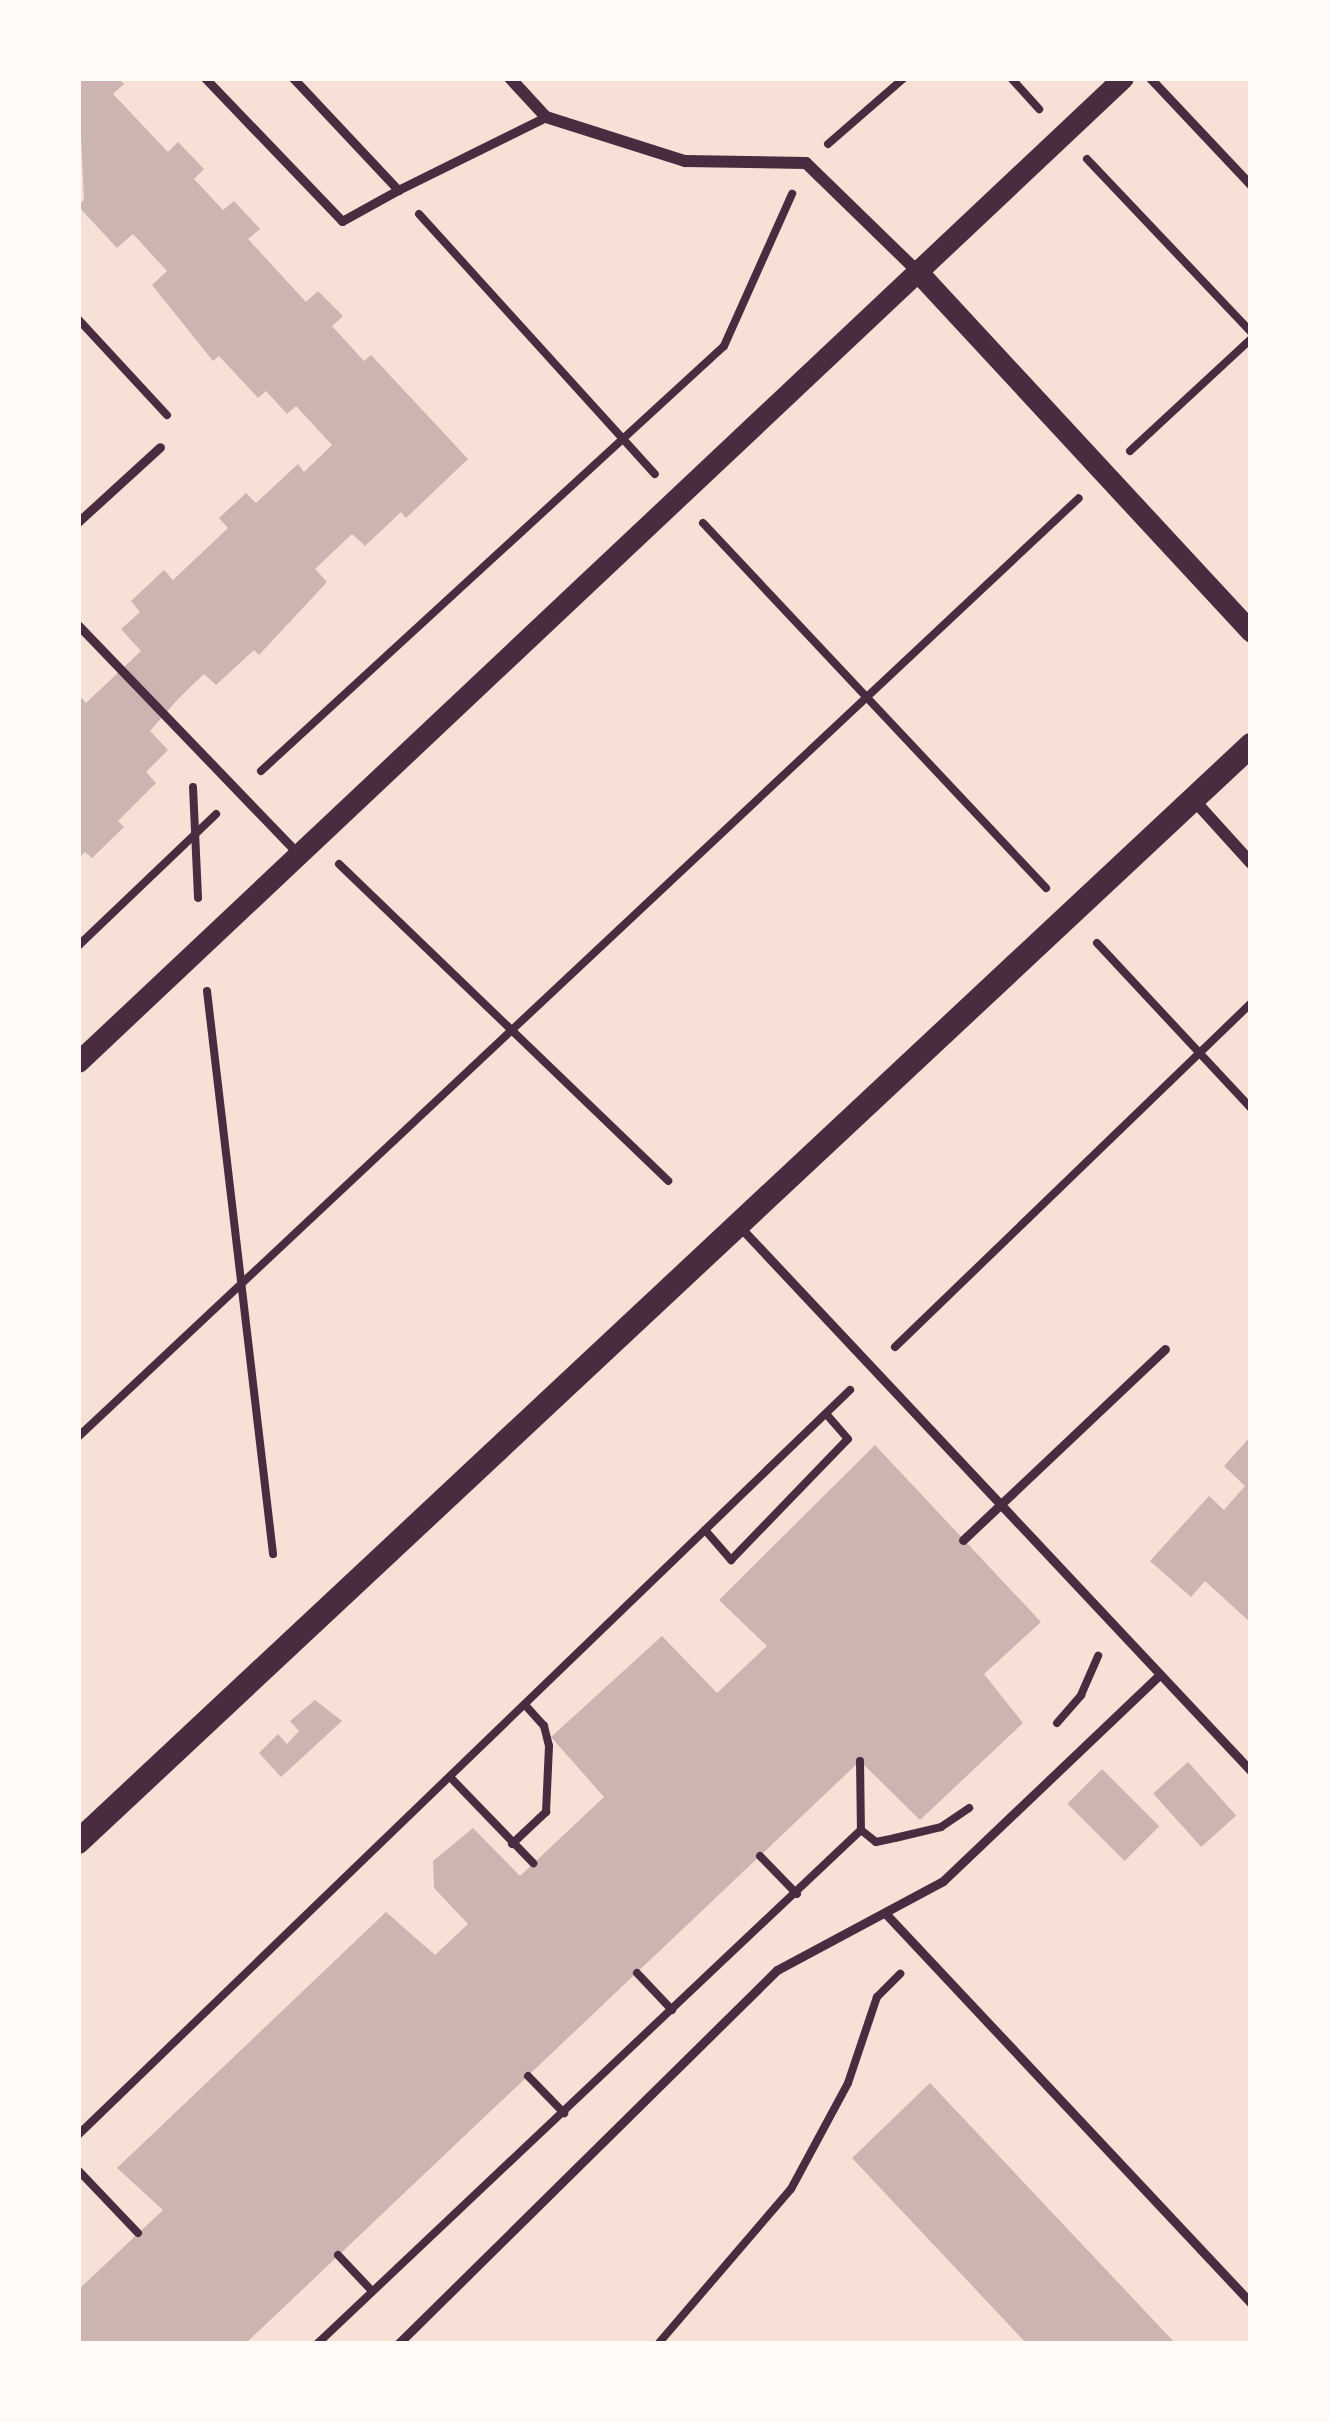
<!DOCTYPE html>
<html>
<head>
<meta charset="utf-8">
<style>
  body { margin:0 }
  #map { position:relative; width:1329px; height:2422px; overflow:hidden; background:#f7e1d7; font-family:Bitter,serif }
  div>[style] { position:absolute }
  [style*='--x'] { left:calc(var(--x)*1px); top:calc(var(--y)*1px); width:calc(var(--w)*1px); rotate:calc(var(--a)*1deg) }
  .building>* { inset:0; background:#ccb4b1; transform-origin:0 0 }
  .path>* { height:8px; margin:-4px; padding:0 4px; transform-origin:4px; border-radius:4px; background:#4a2c40 }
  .service>* { height:9px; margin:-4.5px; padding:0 4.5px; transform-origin:4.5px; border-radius:4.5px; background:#4a2c40 }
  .minor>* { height:12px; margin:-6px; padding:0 6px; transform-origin:6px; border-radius:6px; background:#4a2c40 }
  .tertiary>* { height:21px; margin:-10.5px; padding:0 10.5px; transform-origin:10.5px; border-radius:10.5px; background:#4a2c40 }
  .secondary>* { height:24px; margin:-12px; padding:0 12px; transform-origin:12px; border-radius:12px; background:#4a2c40 }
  span { translate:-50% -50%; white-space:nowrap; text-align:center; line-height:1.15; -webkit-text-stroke:12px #fffaf5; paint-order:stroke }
  .frame { position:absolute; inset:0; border:81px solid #fffaf5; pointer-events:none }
</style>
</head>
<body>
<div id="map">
  <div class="building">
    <div style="clip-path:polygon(78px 78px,118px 78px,124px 84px,113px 94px,168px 152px,178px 142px,204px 169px,194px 179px,223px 210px,234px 201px,260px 229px,248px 239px,306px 302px,318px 291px,343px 316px,332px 326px,364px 361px,371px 355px,468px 459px,406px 518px,401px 512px,365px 546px,352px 534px,315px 569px,327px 582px,259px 655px,254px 650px,216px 685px,204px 674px,179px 698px,150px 731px,168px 750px,146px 772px,156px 783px,118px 821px,124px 827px,92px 858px,85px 852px,78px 859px,78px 694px,86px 703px,141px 651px,121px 629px,140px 612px,131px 601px,164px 570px,173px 580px,228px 528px,219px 518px,246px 493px,256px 503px,298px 464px,304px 472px,332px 445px,296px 406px,287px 414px,266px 391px,258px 398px,219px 356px,213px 361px,152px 285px,167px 271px,133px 234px,117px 248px,78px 206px,84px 200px)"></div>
    <div style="clip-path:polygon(1251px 1436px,1251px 1623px,1205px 1581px,1191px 1597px,1150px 1561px,1209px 1496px,1224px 1510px,1245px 1486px,1224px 1466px)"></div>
    <div style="clip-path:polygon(875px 1445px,1041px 1622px,984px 1674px,1023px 1723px,920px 1820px,860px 1761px,245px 2344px,78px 2344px,78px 2290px,163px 2210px,117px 2168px,386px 1912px,435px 1955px,468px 1924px,434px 1888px,433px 1861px,473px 1828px,520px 1876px,604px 1797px,551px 1737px,662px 1636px,717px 1693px,767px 1646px,719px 1600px)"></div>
    <div style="clip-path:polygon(315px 1700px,342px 1721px,281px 1777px,259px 1753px,278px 1734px,287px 1744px,299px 1731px,290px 1721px)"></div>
    <div style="left:1188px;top:1762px;width:72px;height:47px;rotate:48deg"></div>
    <div style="left:1102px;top:1769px;width:81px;height:49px;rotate:45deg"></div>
    <div style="clip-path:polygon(930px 2083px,1176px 2344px,1027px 2344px,852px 2158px)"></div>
  </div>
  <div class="path">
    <div style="--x:1011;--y:78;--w:42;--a:47.9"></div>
    <div style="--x:828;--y:144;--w:101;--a:-41"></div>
    <div style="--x:1087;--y:159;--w:238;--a:46.5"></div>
    <div style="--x:419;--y:214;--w:351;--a:47.8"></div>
    <div style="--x:78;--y:319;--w:131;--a:47.2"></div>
    <div style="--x:1130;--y:451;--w:165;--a:-42.8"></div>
    <div style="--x:703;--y:523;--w:501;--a:46.78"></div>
    <div style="--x:261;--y:771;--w:628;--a:-42.55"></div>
    <div style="--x:724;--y:346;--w:167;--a:-65.9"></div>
    <div style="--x:193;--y:787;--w:111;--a:87.4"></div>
    <div style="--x:339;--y:864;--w:457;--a:43.9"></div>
    <div style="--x:1097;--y:943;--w:226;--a:47"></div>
    <div style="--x:78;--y:946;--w:191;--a:-43.7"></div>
    <div style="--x:207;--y:991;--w:567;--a:83.31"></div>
    <div style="--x:895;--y:1347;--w:495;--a:-44"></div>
    <div style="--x:78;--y:1437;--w:1372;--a:-43.17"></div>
    <div style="--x:705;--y:1530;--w:40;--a:49"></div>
    <div style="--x:731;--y:1560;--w:168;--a:-46"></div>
    <div style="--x:848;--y:1439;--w:33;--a:-131"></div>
    <div style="--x:1057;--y:1723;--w:37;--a:-49"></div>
    <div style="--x:1081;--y:1695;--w:43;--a:-66.4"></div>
    <div style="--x:860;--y:1761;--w:69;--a:89.2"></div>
    <div style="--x:450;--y:1777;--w:120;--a:46"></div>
    <div style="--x:512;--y:1844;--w:47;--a:-43.3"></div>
    <div style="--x:546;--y:1812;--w:66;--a:-87.4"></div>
    <div style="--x:549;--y:1746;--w:21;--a:-104"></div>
    <div style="--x:544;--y:1726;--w:28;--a:-132"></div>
    <div style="--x:760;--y:1856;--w:53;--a:45.8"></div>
    <div style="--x:637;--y:1973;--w:51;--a:46.6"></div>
    <div style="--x:528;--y:2076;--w:52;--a:45.8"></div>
    <div style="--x:78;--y:2135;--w:1073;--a:-43.98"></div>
    <div style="--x:78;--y:2170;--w:87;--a:46.4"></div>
    <div style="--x:338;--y:2255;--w:50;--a:46.6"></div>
    <div style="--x:317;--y:2344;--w:748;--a:-43.38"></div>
    <div style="--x:861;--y:1830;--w:19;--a:39"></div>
    <div style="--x:876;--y:1842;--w:19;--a:-12"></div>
    <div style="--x:895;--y:1838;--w:47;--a:-13.4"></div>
    <div style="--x:941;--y:1827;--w:34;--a:-34"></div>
    <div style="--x:658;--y:2344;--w:204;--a:-49.4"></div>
    <div style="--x:791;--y:2189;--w:120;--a:-61.7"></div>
    <div style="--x:848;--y:2083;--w:91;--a:-71.4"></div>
    <div style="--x:877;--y:1997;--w:33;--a:-45"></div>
  </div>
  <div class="service">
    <div style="--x:205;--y:78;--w:198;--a:46.2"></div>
    <div style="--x:342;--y:221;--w:64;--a:-29"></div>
    <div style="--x:293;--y:78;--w:154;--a:46.8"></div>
    <div style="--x:398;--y:190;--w:165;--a:-26.3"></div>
    <div style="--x:1150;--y:78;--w:147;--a:46.7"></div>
    <div style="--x:78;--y:522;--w:111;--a:-42.4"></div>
    <div style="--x:78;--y:625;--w:318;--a:46.1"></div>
    <div style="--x:740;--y:1227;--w:746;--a:46.79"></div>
    <div style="--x:963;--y:1540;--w:278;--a:-43.4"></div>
    <div style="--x:885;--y:1913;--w:535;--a:46.82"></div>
    <div style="--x:398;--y:2344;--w:532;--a:-44.62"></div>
    <div style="--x:777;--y:1970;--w:188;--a:-28.2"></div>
    <div style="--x:943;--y:1881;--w:298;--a:-43.6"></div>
  </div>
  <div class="minor">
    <div style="--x:510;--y:78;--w:53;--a:47.3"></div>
    <div style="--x:546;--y:117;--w:146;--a:17.6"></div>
    <div style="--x:685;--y:161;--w:121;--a:0.9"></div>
    <div style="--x:806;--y:163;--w:153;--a:44.2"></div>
    <div style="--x:1193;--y:799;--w:86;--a:47.8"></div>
  </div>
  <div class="tertiary">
    <div style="--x:916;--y:270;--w:493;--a:47.2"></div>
    <div style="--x:78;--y:1062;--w:1435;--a:-43.28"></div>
  </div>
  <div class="secondary">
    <div style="--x:78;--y:1842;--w:1606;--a:-43.08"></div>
  </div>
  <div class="frame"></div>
</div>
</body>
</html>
